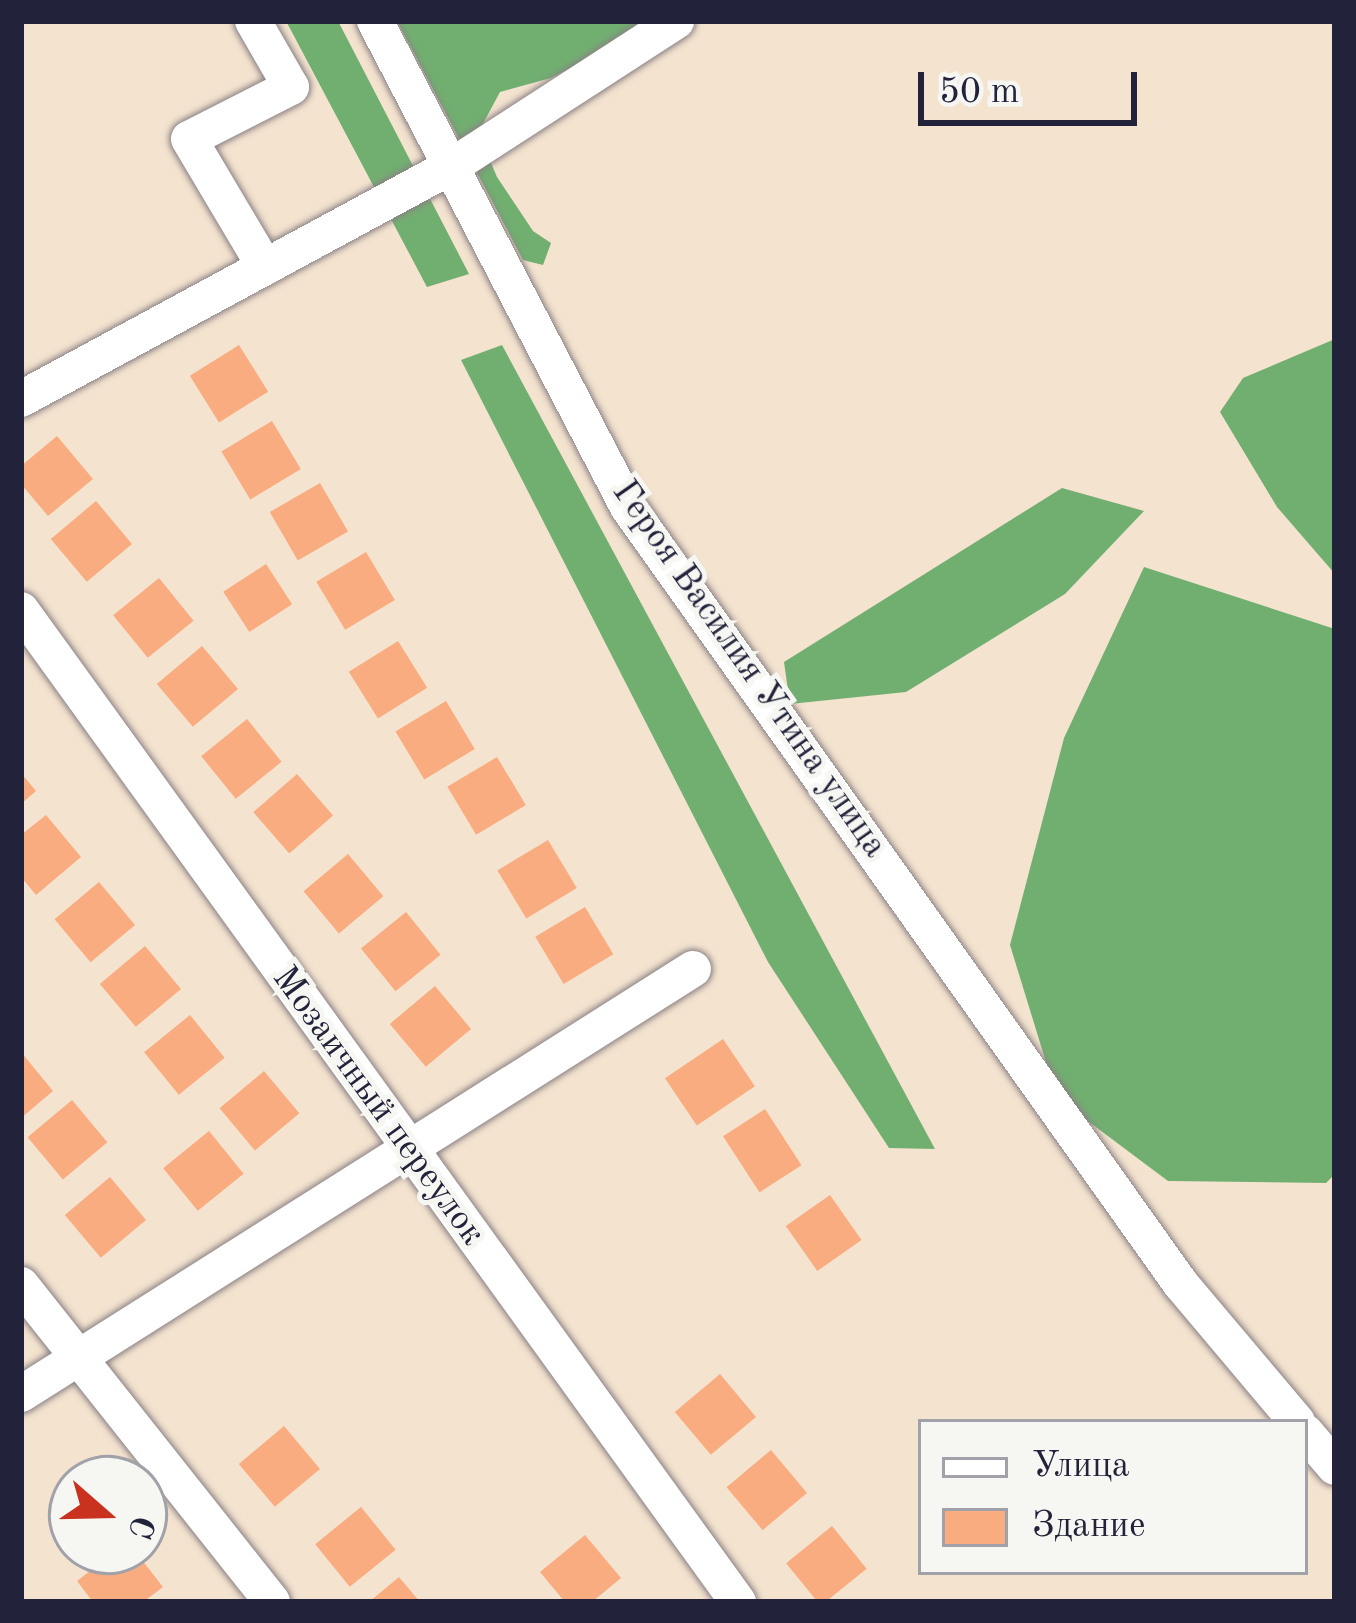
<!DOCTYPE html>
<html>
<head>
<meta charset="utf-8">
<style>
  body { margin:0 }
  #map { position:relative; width:1356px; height:1623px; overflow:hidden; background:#f4e3cf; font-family:"Old Standard TT",serif }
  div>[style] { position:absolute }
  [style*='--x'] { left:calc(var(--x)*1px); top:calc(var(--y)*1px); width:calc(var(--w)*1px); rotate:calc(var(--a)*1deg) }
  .forest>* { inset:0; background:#71af70 }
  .building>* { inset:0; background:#faac81; transform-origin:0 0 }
  .roads { filter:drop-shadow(0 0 3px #8b8285) drop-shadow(0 0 3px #8b8285) }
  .minor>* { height:36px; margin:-18px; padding:0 18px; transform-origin:18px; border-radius:18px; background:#fff }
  span { translate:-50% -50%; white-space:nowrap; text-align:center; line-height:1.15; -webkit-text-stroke:10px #f6f6f2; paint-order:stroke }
  .street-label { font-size:36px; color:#22223b }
  .frame { position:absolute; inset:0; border:24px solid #22223b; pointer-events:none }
  .legend { position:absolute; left:918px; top:1419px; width:390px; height:156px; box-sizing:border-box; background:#f6f6f2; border:3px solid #a1a1a9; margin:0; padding:15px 21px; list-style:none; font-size:36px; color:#22223b }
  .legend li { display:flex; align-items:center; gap:24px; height:60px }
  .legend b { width:60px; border:3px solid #a1a1a9 }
  .north { position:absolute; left:48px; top:1455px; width:120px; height:120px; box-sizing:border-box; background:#f6f6f2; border:3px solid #a1a1a9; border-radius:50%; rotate:110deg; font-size:33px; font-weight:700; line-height:48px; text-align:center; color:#22223b }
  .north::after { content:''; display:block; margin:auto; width:42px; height:54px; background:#c8321e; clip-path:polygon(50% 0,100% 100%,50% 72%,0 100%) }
  .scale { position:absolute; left:918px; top:72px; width:219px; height:54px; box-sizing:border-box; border:6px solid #22223b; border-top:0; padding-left:15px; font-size:36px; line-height:42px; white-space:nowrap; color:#22223b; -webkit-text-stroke:9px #f6f6f2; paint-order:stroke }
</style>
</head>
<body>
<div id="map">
  <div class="forest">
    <div style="clip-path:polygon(286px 21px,338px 21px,469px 274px,427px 287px)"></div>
    <div style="clip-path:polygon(397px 21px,662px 21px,551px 78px,500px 92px,478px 133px,497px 177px,533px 231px,551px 243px,543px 265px,523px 260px)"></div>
    <div style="clip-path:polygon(1335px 339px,1335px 574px,1277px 507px,1220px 412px,1243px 378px)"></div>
    <div style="clip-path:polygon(502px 345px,935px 1149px,889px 1148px,768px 962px,461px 360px)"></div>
    <div style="clip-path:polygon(1062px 488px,1144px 511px,1065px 594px,906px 692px,790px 704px,784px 662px)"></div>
    <div style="clip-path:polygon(1144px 567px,1335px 629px,1335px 1174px,1326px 1183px,1168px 1181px,1057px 1098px,1010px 945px,1064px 738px)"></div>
  </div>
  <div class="building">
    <div style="left:239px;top:345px;width:55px;height:58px;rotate:58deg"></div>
    <div style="left:272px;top:421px;width:56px;height:59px;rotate:59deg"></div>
    <div style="clip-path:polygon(57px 436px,93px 479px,48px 516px,21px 484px,21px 466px)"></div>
    <div style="left:320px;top:483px;width:56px;height:58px;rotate:60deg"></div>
    <div style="left:96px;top:501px;width:56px;height:59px;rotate:50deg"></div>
    <div style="left:366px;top:552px;width:56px;height:58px;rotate:59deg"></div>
    <div style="left:266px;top:564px;width:48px;height:51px;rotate:57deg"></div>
    <div style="left:159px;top:578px;width:55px;height:59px;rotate:51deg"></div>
    <div style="left:398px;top:641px;width:55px;height:58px;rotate:58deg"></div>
    <div style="left:202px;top:646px;width:56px;height:59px;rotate:50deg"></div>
    <div style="left:446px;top:701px;width:56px;height:59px;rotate:59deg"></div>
    <div style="left:247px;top:719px;width:55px;height:59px;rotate:51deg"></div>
    <div style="left:497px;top:757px;width:56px;height:58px;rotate:59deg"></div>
    <div style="clip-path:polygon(21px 773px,36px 791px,21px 804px)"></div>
    <div style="left:297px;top:774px;width:55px;height:58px;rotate:49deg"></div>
    <div style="clip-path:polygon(46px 815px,81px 857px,36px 895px,21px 877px,21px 835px)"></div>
    <div style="left:548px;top:840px;width:56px;height:59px;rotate:59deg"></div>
    <div style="left:348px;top:854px;width:55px;height:58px;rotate:50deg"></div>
    <div style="left:99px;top:882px;width:56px;height:58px;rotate:50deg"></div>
    <div style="left:585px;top:907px;width:55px;height:58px;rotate:59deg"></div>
    <div style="left:406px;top:912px;width:55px;height:58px;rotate:51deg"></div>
    <div style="left:145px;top:946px;width:56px;height:59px;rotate:50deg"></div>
    <div style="left:435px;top:986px;width:56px;height:59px;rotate:50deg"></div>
    <div style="left:190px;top:1015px;width:55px;height:59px;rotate:51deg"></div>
    <div style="left:723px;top:1039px;width:57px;height:70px;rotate:56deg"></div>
    <div style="clip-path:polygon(21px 1052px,53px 1091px,21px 1118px)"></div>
    <div style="left:264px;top:1071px;width:55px;height:58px;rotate:50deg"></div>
    <div style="left:72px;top:1100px;width:55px;height:58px;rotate:50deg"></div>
    <div style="left:765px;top:1109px;width:67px;height:50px;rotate:57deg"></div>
    <div style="left:209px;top:1131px;width:55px;height:59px;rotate:51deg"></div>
    <div style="left:110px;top:1177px;width:56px;height:59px;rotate:50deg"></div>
    <div style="left:830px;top:1195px;width:55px;height:54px;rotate:55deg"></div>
    <div style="left:720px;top:1374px;width:56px;height:59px;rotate:50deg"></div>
    <div style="left:284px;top:1426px;width:56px;height:59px;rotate:50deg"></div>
    <div style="left:771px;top:1450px;width:56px;height:58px;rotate:50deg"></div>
    <div style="left:361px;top:1507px;width:55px;height:59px;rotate:51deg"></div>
    <div style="left:832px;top:1526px;width:55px;height:59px;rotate:51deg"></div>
    <div style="clip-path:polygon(585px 1535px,621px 1578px,592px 1602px,565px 1602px,540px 1572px)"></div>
    <div style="clip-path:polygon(116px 1551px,135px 1551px,163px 1587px,143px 1602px,93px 1602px,77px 1581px)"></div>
    <div style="clip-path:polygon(399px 1577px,420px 1602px,369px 1602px)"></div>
  </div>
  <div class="roads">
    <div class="minor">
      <div style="--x:253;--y:21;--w:76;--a:60.1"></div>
      <div style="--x:291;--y:87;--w:114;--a:153"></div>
      <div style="--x:189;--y:139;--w:149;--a:59.3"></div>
      <div style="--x:375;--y:21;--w:548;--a:62.5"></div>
      <div style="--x:628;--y:507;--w:952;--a:54.57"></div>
      <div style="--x:1180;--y:1283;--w:182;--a:49.9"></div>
      <div style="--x:21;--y:399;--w:490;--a:-28.4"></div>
      <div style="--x:452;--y:166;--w:267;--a:-32.9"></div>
      <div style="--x:21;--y:610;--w:1224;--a:54.14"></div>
      <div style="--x:21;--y:1285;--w:404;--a:51.6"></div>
      <div style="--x:21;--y:1394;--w:795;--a:-32.31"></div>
      <div style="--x:1305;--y:1432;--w:46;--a:49.4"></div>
    </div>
  </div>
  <div class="street-label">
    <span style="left:748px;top:670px;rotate:55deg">Героя Василия Утина улица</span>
    <span style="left:377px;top:1107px;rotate:54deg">Мозаичный переулок</span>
  </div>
  <div class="frame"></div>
  <ul class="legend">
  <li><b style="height:15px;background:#fff"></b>Улица</li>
  <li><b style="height:33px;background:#faac81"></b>Здание</li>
  </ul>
  <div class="north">С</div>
  <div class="scale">50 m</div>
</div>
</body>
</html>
